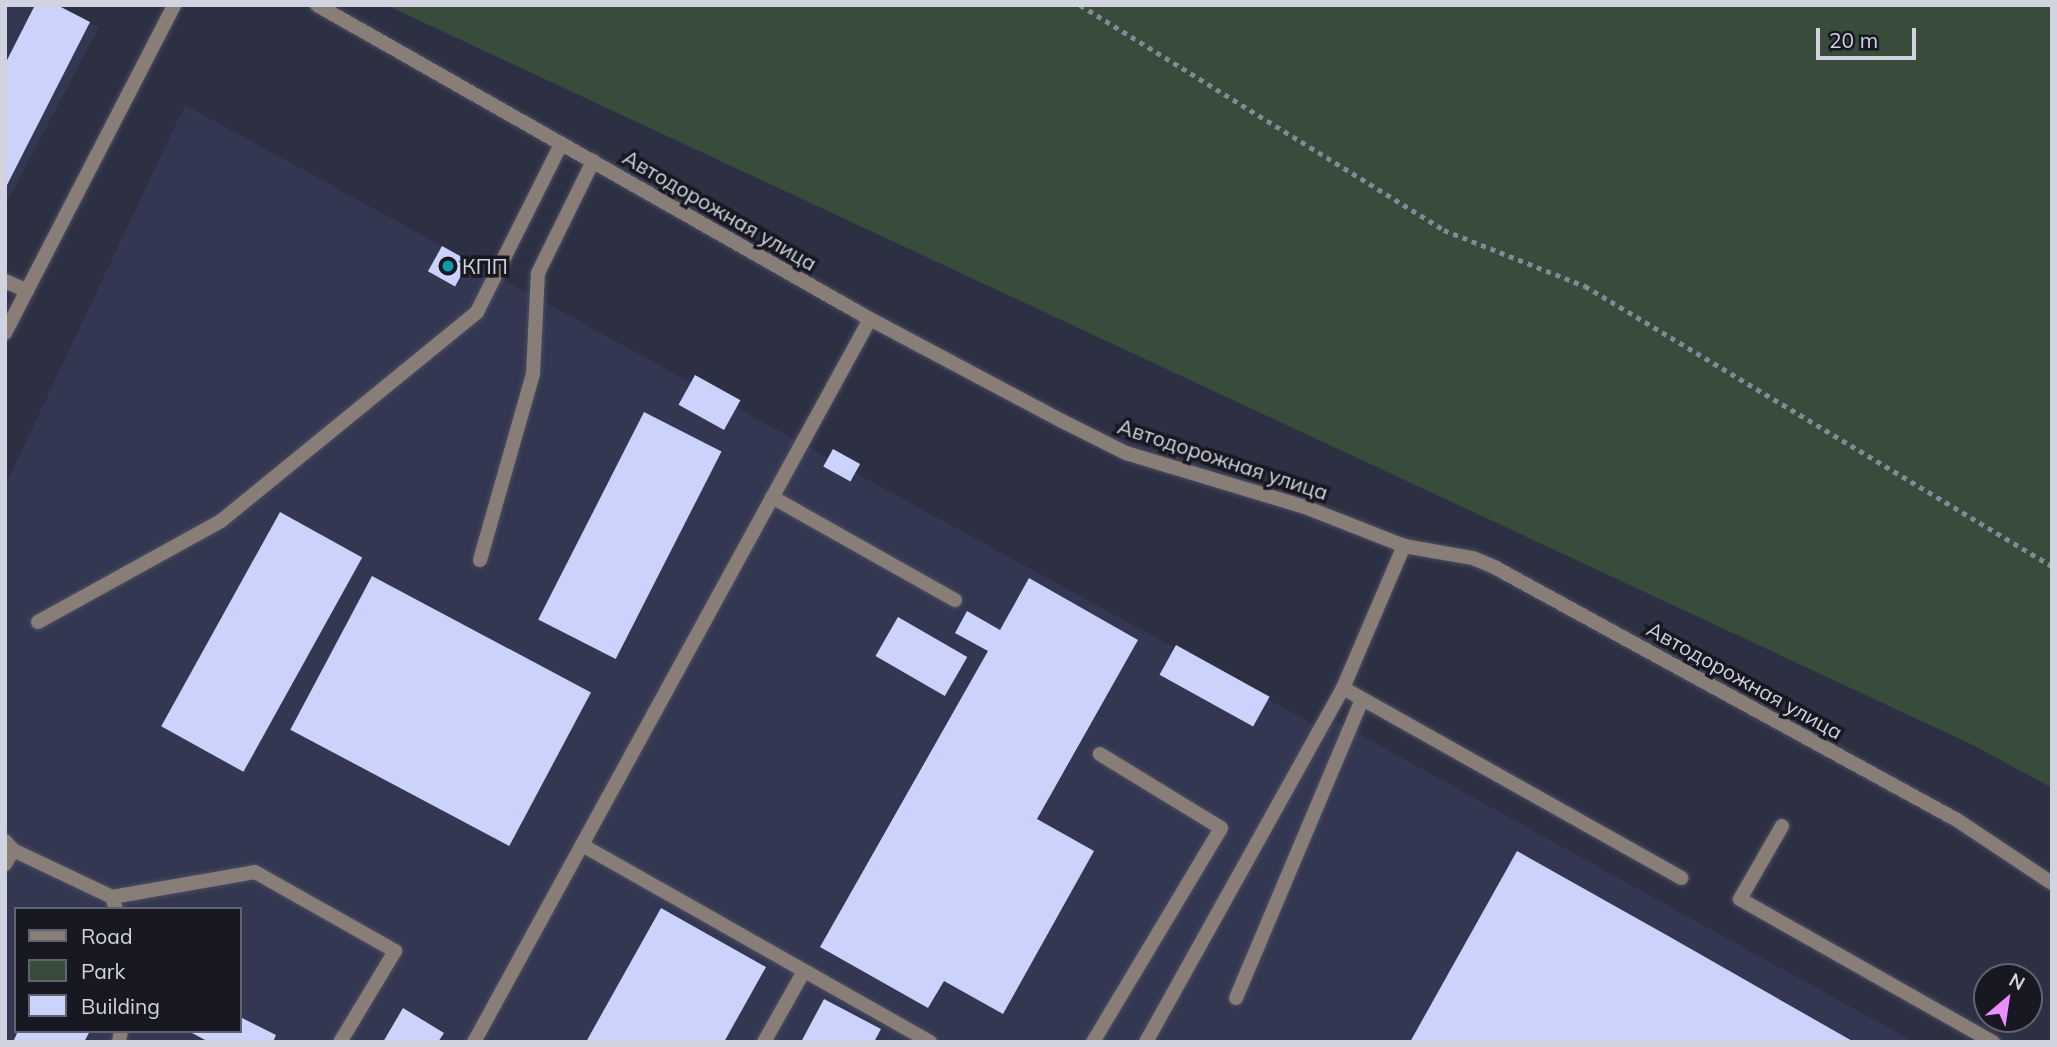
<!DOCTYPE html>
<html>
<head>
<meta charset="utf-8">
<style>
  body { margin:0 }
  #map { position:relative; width:2057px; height:1047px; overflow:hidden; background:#2d3043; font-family:Mulish,sans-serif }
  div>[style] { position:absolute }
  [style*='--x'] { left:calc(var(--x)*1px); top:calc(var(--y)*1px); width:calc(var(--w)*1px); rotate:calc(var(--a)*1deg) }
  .built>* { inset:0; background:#333751 }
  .green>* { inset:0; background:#374c3a }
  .building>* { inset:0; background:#cbd2fb; transform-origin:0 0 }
  .path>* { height:4.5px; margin-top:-2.25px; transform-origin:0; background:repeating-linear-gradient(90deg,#858897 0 5px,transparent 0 10px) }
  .roads { filter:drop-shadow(0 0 2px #4b4d5f) drop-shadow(0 0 2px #4b4d5f) }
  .service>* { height:14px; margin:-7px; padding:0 7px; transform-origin:7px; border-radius:7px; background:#897d78 }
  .minor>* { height:14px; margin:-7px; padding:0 7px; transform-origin:7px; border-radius:7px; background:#897d78 }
  .dots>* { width:19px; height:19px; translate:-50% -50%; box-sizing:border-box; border:4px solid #171821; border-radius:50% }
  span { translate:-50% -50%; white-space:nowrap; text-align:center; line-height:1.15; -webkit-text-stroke:7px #171821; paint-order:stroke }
  .street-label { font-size:21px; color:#d1d3e0 }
  .poi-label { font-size:21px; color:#d1d3e0 }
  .left { translate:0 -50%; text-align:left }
  .frame { position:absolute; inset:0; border:7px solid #d1d3e0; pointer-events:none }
  .legend { position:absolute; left:14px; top:907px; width:228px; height:126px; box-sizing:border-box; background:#171821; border:2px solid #61636d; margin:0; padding:9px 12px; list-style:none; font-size:21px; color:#d1d3e0 }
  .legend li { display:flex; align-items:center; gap:14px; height:35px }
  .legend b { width:35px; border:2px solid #61636d }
  .north { position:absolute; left:1973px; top:963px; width:70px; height:70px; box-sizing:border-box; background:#171821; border:2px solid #61636d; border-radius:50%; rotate:29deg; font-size:19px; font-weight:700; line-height:28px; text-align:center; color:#d1d3e0 }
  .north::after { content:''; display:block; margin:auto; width:24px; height:32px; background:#eb8dfc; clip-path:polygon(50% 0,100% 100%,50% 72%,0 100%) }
  .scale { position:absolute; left:1816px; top:28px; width:100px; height:32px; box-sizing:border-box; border:4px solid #d1d3e0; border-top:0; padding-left:9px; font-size:21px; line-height:24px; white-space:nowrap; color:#d1d3e0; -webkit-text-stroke:5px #171821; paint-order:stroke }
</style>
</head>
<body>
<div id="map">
  <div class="built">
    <div style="clip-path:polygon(5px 5px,58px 5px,99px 27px,5px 206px)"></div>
    <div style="clip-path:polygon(evenodd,185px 105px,1313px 724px,1337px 722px,1914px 1042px,5px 1042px,5px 486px,185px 105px,16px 909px,240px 909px,240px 1031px,16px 1031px,16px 909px)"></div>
  </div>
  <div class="green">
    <div style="clip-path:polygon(386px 5px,2052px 5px,2052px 788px,1975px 746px)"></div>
  </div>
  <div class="building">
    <div style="clip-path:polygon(35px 5px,57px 5px,90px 22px,5px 189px,5px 64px)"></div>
    <div style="left:442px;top:246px;width:31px;height:29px;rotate:29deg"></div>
    <div style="left:695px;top:375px;width:52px;height:34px;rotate:29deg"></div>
    <div style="left:644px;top:412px;width:87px;height:233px;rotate:27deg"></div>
    <div style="left:833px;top:449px;width:31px;height:20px;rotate:29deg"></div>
    <div style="left:280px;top:512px;width:94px;height:245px;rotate:29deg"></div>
    <div style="left:372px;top:576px;width:248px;height:174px;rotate:28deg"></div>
    <div style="clip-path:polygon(1029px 578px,1138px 640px,1037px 819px,1094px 851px,1003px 1014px,944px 981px,928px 1008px,820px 947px,988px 651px,955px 633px,967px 611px,1000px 630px)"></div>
    <div style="left:898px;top:617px;width:80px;height:45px;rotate:30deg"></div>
    <div style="left:1176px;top:645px;width:107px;height:34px;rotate:29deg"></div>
    <div style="clip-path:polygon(1517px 851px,1670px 937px,1854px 1042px,1410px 1042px)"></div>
    <div style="clip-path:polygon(661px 908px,766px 967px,724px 1042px,586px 1042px)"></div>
    <div style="clip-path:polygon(824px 999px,881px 1029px,874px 1042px,801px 1042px)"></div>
    <div style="clip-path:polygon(403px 1008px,444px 1033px,438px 1042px,383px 1042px)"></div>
    <div style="clip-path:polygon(240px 1017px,276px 1035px,273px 1042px,209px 1042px,188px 1031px,240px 1031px)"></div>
    <div style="clip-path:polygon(18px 1031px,90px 1031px,84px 1042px,13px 1042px)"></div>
  </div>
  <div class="path">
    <div style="--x:1080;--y:5;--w:428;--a:31.7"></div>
    <div style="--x:1444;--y:230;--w:152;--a:21.7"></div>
    <div style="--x:1585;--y:286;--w:545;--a:30.95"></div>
  </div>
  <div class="roads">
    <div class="service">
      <div style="--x:5;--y:281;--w:24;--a:24"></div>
      <div style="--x:5;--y:333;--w:369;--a:-62.7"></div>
      <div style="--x:772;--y:497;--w:210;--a:29.4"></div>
      <div style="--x:480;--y:560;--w:193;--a:-74.1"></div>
      <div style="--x:533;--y:374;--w:101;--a:-87.2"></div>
      <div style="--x:538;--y:273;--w:125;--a:-63.8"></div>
      <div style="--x:38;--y:622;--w:209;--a:-28.9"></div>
      <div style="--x:221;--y:521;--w:330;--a:-39.2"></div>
      <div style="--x:477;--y:312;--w:188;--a:-63.4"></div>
      <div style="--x:1343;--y:688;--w:388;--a:29.3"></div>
      <div style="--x:1782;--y:826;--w:84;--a:119.9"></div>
      <div style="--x:1740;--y:899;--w:291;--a:29.5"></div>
      <div style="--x:5;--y:841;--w:12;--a:48"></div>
      <div style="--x:13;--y:850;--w:110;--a:25.4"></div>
      <div style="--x:112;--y:897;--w:13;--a:72"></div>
      <div style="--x:582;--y:845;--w:400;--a:29.5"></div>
      <div style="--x:5;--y:864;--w:16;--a:-60"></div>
      <div style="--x:112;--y:897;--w:145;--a:-9.9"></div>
      <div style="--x:255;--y:872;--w:161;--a:29.4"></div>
      <div style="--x:395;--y:951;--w:106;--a:121.1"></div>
      <div style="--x:1236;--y:998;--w:324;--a:-67.1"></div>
      <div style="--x:119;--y:1042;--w:11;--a:-80"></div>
      <div style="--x:474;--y:1042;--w:824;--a:-61.29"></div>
      <div style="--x:764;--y:1042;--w:81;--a:-60.6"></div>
      <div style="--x:1093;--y:1042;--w:249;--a:-59.1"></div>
      <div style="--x:1221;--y:828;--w:142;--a:-148.6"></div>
      <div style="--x:1146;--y:1042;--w:405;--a:-60.9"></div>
      <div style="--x:1343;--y:688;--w:155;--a:-66.8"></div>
    </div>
    <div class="minor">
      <div style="--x:317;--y:5;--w:636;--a:29.59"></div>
      <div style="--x:870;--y:319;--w:217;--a:28"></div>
      <div style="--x:1062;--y:421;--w:72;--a:26.6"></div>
      <div style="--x:1126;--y:453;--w:187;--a:16.8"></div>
      <div style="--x:1305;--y:507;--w:106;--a:21.5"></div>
      <div style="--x:1404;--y:546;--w:70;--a:9.9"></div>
      <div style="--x:1473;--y:558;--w:25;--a:23"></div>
      <div style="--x:1496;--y:568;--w:525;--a:28.66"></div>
      <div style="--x:1957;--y:820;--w:114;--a:33.6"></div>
    </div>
  </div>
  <div class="dots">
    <div style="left:448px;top:266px;background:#0f9aa8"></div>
  </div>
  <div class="street-label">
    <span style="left:720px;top:210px;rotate:30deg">Автодорожная улица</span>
    <span style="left:1223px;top:459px;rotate:18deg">Автодорожная улица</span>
    <span style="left:1745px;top:680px;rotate:29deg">Автодорожная улица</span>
  </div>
  <div class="poi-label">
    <span class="left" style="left:462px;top:266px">КПП</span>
  </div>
  <div class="frame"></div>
  <ul class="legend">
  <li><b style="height:9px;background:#897d78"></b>Road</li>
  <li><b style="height:19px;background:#374c3a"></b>Park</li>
  <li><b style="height:19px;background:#cbd2fb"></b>Building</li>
  </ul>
  <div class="north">N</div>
  <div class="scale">20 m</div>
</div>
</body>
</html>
